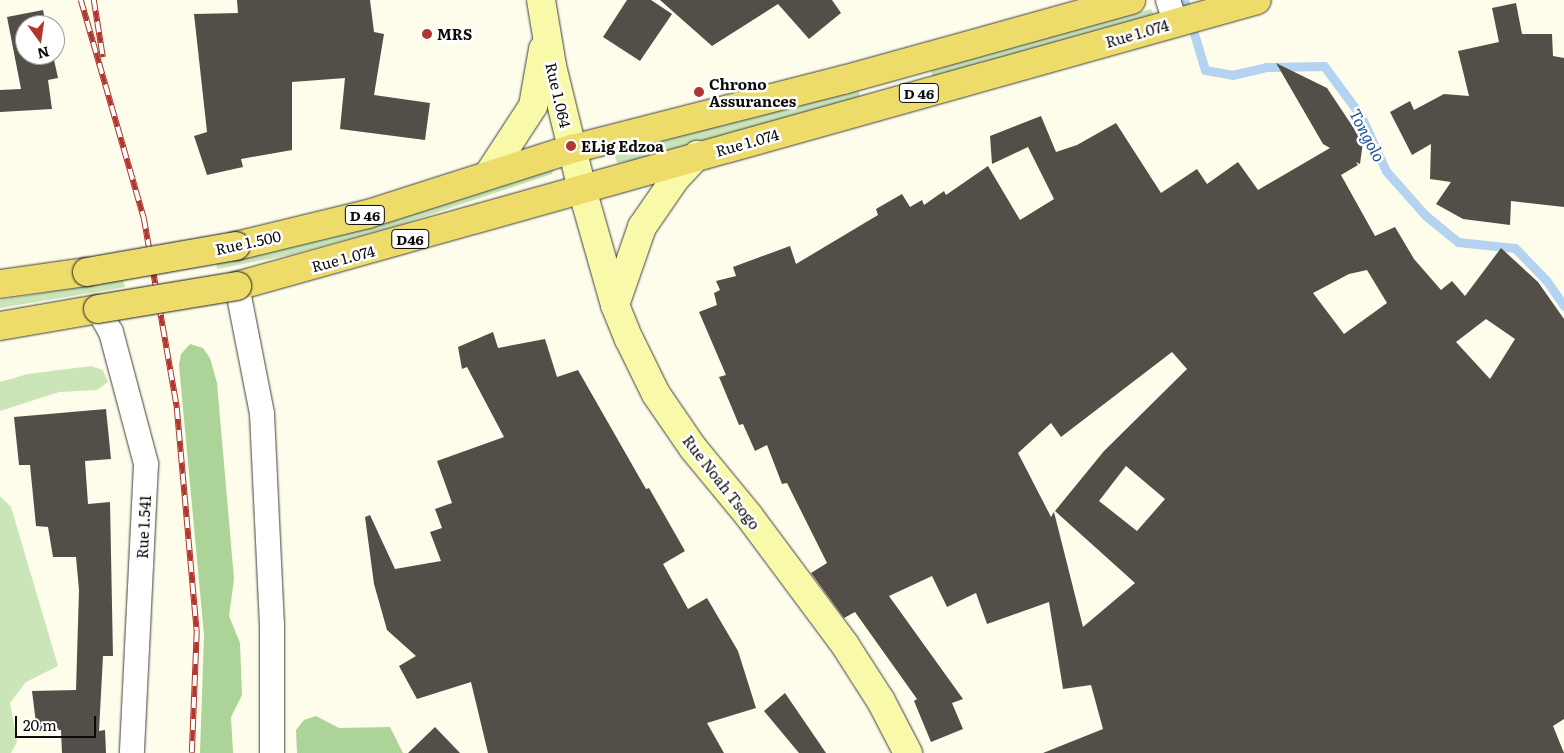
<!DOCTYPE html>
<html>
<head>
<meta charset="utf-8">
<style>
  body { margin:0 }
  #map { position:relative; width:1564px; height:753px; overflow:hidden; background:#fefceb; font-family:Literata,serif }
  div>[style] { position:absolute }
  [style*='--x'] { left:calc(var(--x)*1px); top:calc(var(--y)*1px); width:calc(var(--w)*1px); rotate:calc(var(--a)*1deg) }
  .green>* { inset:0; background:#cae5b8 }
  .forest>* { inset:0; background:#add498 }
  .stream>* { height:9px; margin:-4.5px; padding:0 4.5px; transform-origin:4.5px; border-radius:4.5px; background:#b3d3f1 }
  .building>* { inset:0; background:#534e48 }
  .roads { filter:drop-shadow(0 0 1px #3e3e3e) drop-shadow(0 0 1px #3e3e3e) }
  .street>* { height:24px; margin:-12px; padding:0 12px; transform-origin:12px; border-radius:12px; background:#fff }
  .secondary>* { height:28px; margin:-14px; padding:0 14px; transform-origin:14px; border-radius:14px; background:#f9f9aa }
  .primary>* { height:28px; margin:-14px; padding:0 14px; transform-origin:14px; border-radius:14px; background:#eedc6a }
  .rail>* { height:5.5px; margin-top:-2.75px; transform-origin:0; background:repeating-linear-gradient(90deg,#fff 0 11px,#b0362e 0 22px); box-sizing:border-box; border-block:1px solid #b0362e }
  .bridges { filter:drop-shadow(0 0 1px #1c1c1c) drop-shadow(0 0 1px #1c1c1c) }
  .primary-bridge>* { height:28px; margin:-14px; padding:0 14px; transform-origin:14px; border-radius:14px; background:#eedc6a }
  .dots>* { width:14px; height:14px; translate:-50% -50%; box-sizing:border-box; border:2px solid #fff; border-radius:50% }
  span { translate:-50% -50%; white-space:nowrap; text-align:center; line-height:1.15; -webkit-text-stroke:5px #fff; paint-order:stroke }
  .shield-label span { padding:1px 4px; background:#fff; border:1px solid; border-radius:4px; -webkit-text-stroke-width:0 }
  .shield-label { font-size:14px; color:#0b0b0b; font-weight:700 }
  .street-label { font-size:15px; color:#0b0b0b }
  .poi-label { font-size:15px; color:#0b0b0b; font-weight:700 }
  .left { translate:0 -50%; text-align:left }
  .water-label { font-size:16px; color:#1f5493; font-style:italic }
  .north { position:absolute; left:15px; top:15px; width:50px; height:50px; box-sizing:border-box; background:#fff; border:1px solid #9d9d9d; border-radius:50%; rotate:166deg; font-size:14px; font-weight:700; line-height:20px; text-align:center; color:#0b0b0b }
  .north::after { content:''; display:block; margin:auto; width:18px; height:22px; background:#b0362e; clip-path:polygon(50% 0,100% 100%,50% 72%,0 100%) }
  .scale { position:absolute; left:15px; top:716px; width:81px; height:22px; box-sizing:border-box; border:2px solid #0b0b0b; border-top:0; padding-left:6px; font-size:15px; line-height:18px; white-space:nowrap; color:#0b0b0b; -webkit-text-stroke:4px #fff; paint-order:stroke }
</style>
</head>
<body>
<div id="map">
  <div class="green">
    <div style="clip-path:polygon(1151px 9px,1154px 16px,933px 79px,931px 69px)"></div>
    <div style="clip-path:polygon(858px 89px,861px 100px,638px 160px,617px 163px,615px 156px,626px 149px)"></div>
    <div style="clip-path:polygon(554px 169px,552px 174px,393px 227px,289px 255px,217px 269px,216px 261px)"></div>
    <div style="clip-path:polygon(123px 280px,125px 287px,120px 288px,0 308px,0 300px)"></div>
    <div style="clip-path:polygon(91px 366px,103px 370px,108px 382px,97px 390px,59px 392px,0 411px,0 382px,28px 374px)"></div>
    <div style="clip-path:polygon(0 496px,11px 507px,58px 666px,26px 682px,10px 703px,17px 742px,11px 753px,0 753px)"></div>
  </div>
  <div class="forest">
    <div style="clip-path:polygon(190px 344px,203px 348px,210px 358px,217px 383px,234px 579px,229px 616px,240px 643px,242px 695px,231px 717px,233px 753px,200px 753px,204px 635px,179px 365px,181px 354px)"></div>
    <div style="clip-path:polygon(316px 716px,339px 728px,390px 727px,403px 753px,297px 753px,296px 730px,304px 720px)"></div>
  </div>
  <div class="stream">
    <div style="--x:1184;--y:0;--w:73;--a:73.3"></div>
    <div style="--x:1205;--y:70;--w:27;--a:10"></div>
    <div style="--x:1232;--y:75;--w:35;--a:-13"></div>
    <div style="--x:1266;--y:67;--w:58;--a:-1"></div>
    <div style="--x:1324;--y:66;--w:62;--a:53.5"></div>
    <div style="--x:1361;--y:116;--w:60;--a:65.6"></div>
    <div style="--x:1386;--y:171;--w:59;--a:48.4"></div>
    <div style="--x:1425;--y:215;--w:43;--a:39.3"></div>
    <div style="--x:1458;--y:242;--w:57;--a:6"></div>
    <div style="--x:1515;--y:248;--w:45;--a:45.9"></div>
    <div style="--x:1546;--y:280;--w:32;--a:55"></div>
  </div>
  <div class="building">
    <div style="clip-path:polygon(237px 0,370px 0,374px 32px,384px 34px,374px 95px,430px 103px,425px 140px,340px 129px,345px 78px,292px 82px,292px 150px,241px 159px,243px 167px,207px 175px,194px 136px,207px 132px,194px 14px,238px 13px)"></div>
    <div style="clip-path:polygon(627px 0,651px 0,672px 14px,640px 61px,603px 37px)"></div>
    <div style="clip-path:polygon(660px 0,832px 0,841px 13px,809px 39px,778px 4px,712px 46px)"></div>
    <div style="clip-path:polygon(1516px 3px,1522px 34px,1552px 34px,1553px 56px,1564px 58px,1564px 207px,1511px 201px,1510px 225px,1463px 219px,1436px 204px,1451px 182px,1430px 179px,1431px 144px,1412px 155px,1390px 112px,1410px 101px,1414px 110px,1444px 94px,1469px 96px,1458px 51px,1499px 42px,1492px 8px)"></div>
    <div style="clip-path:polygon(43px 10px,46px 25px,25px 25px,25px 55px,53px 55px,58px 78px,48px 80px,52px 109px,0 112px,0 90px,21px 89px,7px 17px)"></div>
    <div style="clip-path:polygon(evenodd,1276px 63px,1327px 88px,1363px 142px,1360px 164px,1356px 162px,1358px 165px,1341px 175px,1375px 236px,1395px 227px,1414px 259px,1441px 290px,1452px 281px,1465px 296px,1501px 248px,1538px 282px,1564px 319px,1564px 719px,1553px 726px,1564px 753px,1043px 753px,1103px 729px,1091px 685px,1063px 689px,1049px 602px,987px 624px,976px 593px,947px 607px,932px 576px,889px 596px,963px 699px,952px 703px,963px 729px,931px 742px,914px 701px,917px 699px,855px 612px,844px 618px,811px 573px,827px 563px,787px 483px,782px 484px,767px 445px,755px 451px,743px 424px,739px 425px,719px 377px,726px 375px,699px 312px,717px 305px,714px 293px,720px 290px,716px 281px,736px 276px,733px 267px,790px 246px,796px 264px,878px 215px,876px 209px,902px 194px,910px 207px,922px 200px,924px 205px,944px 191px,946px 195px,988px 166px,1020px 220px,1054px 199px,1028px 147px,992px 164px,990px 136px,1041px 116px,1056px 152px,1077px 145px,1116px 123px,1161px 193px,1197px 169px,1207px 184px,1238px 162px,1258px 190px,1330px 148px,1323px 144px,1276px 63px,1367px 270px,1387px 303px,1344px 334px,1313px 293px,1349px 274px,1367px 270px,1276px 63px,1486px 319px,1515px 339px,1490px 379px,1456px 342px,1486px 319px,1276px 63px,1172px 352px,1187px 369px,1104px 451px,1055px 511px,1135px 583px,1083px 627px,1054px 512px,1051px 517px,1018px 453px,1051px 423px,1061px 437px,1172px 352px,1276px 63px,1126px 466px,1165px 499px,1137px 531px,1099px 501px,1126px 466px)"></div>
    <div style="clip-path:polygon(493px 332px,498px 348px,545px 339px,557px 377px,578px 370px,646px 489px,649px 488px,685px 551px,663px 564px,688px 609px,707px 598px,738px 651px,756px 708px,707px 723px,724px 753px,488px 753px,471px 682px,417px 699px,399px 666px,416px 656px,387px 630px,374px 584px,365px 517px,370px 515px,395px 569px,441px 561px,430px 532px,442px 528px,435px 509px,452px 503px,437px 461px,504px 437px,467px 367px,462px 369px,458px 347px)"></div>
    <div style="clip-path:polygon(106px 409px,111px 459px,85px 461px,88px 504px,110px 502px,113px 656px,103px 656px,99px 731px,105px 730px,106px 753px,62px 753px,61px 730px,37px 731px,32px 691px,76px 690px,79px 590px,76px 557px,53px 557px,48px 527px,36px 526px,30px 465px,19px 465px,14px 417px)"></div>
    <div style="clip-path:polygon(785px 693px,826px 753px,799px 753px,764px 711px)"></div>
    <div style="clip-path:polygon(435px 727px,460px 753px,408px 753px)"></div>
  </div>
  <div class="roads">
    <div class="street">
      <div style="--x:1168;--y:0;--w:23;--a:72"></div>
      <div style="--x:237;--y:286;--w:130;--a:78.9"></div>
      <div style="--x:262;--y:414;--w:212;--a:87.3"></div>
      <div style="--x:272;--y:626;--w:127;--a:90"></div>
      <div style="--x:98;--y:309;--w:26;--a:61"></div>
      <div style="--x:111;--y:332;--w:137;--a:75.1"></div>
      <div style="--x:146;--y:464;--w:289;--a:92.8"></div>
    </div>
    <div class="secondary">
      <div style="--x:541;--y:0;--w:67;--a:80.5"></div>
      <div style="--x:552;--y:66;--w:127;--a:76.3"></div>
      <div style="--x:582;--y:189;--w:121;--a:74.1"></div>
      <div style="--x:615;--y:305;--w:37;--a:68"></div>
      <div style="--x:629;--y:339;--w:61;--a:63.9"></div>
      <div style="--x:656;--y:394;--w:65;--a:55.6"></div>
      <div style="--x:693;--y:448;--w:88;--a:50.5"></div>
      <div style="--x:749;--y:516;--w:161;--a:53.3"></div>
      <div style="--x:845;--y:645;--w:67;--a:57.3"></div>
      <div style="--x:881;--y:701;--w:59;--a:62.6"></div>
      <div style="--x:490;--y:172;--w:79;--a:-56.9"></div>
      <div style="--x:533;--y:106;--w:58;--a:-80"></div>
      <div style="--x:615;--y:305;--w:83;--a:-70.9"></div>
      <div style="--x:642;--y:227;--w:58;--a:-55.5"></div>
      <div style="--x:675;--y:179;--w:33;--a:-47"></div>
    </div>
    <div class="primary">
      <div style="--x:236;--y:246;--w:136;--a:-13.6"></div>
      <div style="--x:368;--y:214;--w:214;--a:-17.7"></div>
      <div style="--x:572;--y:149;--w:280;--a:-14.3"></div>
      <div style="--x:843;--y:80;--w:299;--a:-15.5"></div>
      <div style="--x:0;--y:284;--w:88;--a:-7.9"></div>
      <div style="--x:237;--y:286;--w:1059;--a:-15.66"></div>
      <div style="--x:0;--y:326;--w:99;--a:-9.8"></div>
    </div>
  </div>
  <div class="rail">
    <div style="--x:81;--y:0;--w:227;--a:73.9"></div>
    <div style="--x:144;--y:218;--w:193;--a:80.1"></div>
    <div style="--x:177;--y:408;--w:224;--a:84.9"></div>
    <div style="--x:197;--y:631;--w:122;--a:92.3"></div>
    <div style="--x:94;--y:0;--w:58;--a:81"></div>
  </div>
  <div class="bridges">
    <div class="primary-bridge">
      <div style="--x:87;--y:272;--w:151;--a:-9.9"></div>
      <div style="--x:98;--y:309;--w:141;--a:-9.4"></div>
    </div>
  </div>
  <div class="dots">
    <div style="left:427px;top:34px;background:#b0362e"></div>
    <div style="left:699px;top:92px;background:#b0362e"></div>
    <div style="left:571px;top:146px;background:#b0362e"></div>
  </div>
  <div class="shield-label">
    <span style="left:919px;top:93px">D 46</span>
    <span style="left:365px;top:215px">D 46</span>
    <span style="left:410px;top:239px">D46</span>
  </div>
  <div class="street-label">
    <span style="left:1137px;top:33px;rotate:-16deg">Rue 1.074</span>
    <span style="left:559px;top:95px;rotate:77deg">Rue 1.064</span>
    <span style="left:747px;top:142px;rotate:-16deg">Rue 1.074</span>
    <span style="left:248px;top:242px;rotate:-12deg">Rue 1.500</span>
    <span style="left:343px;top:258px;rotate:-15deg">Rue 1.074</span>
    <span style="left:722px;top:482px;rotate:52deg">Rue Noah Tsogo</span>
    <span style="left:143px;top:527px;rotate:-87deg">Rue 1.541</span>
  </div>
  <div class="poi-label">
    <span class="left" style="left:437px;top:34px">MRS</span>
    <span class="left" style="left:709px;top:92px">Chrono<br>Assurances</span>
    <span class="left" style="left:581px;top:146px">ELig Edzoa</span>
  </div>
  <div class="water-label">
    <span style="left:1368px;top:135px;rotate:62deg">Tongolo</span>
  </div>
  <div class="north">N</div>
  <div class="scale">20 m</div>
</div>
</body>
</html>
